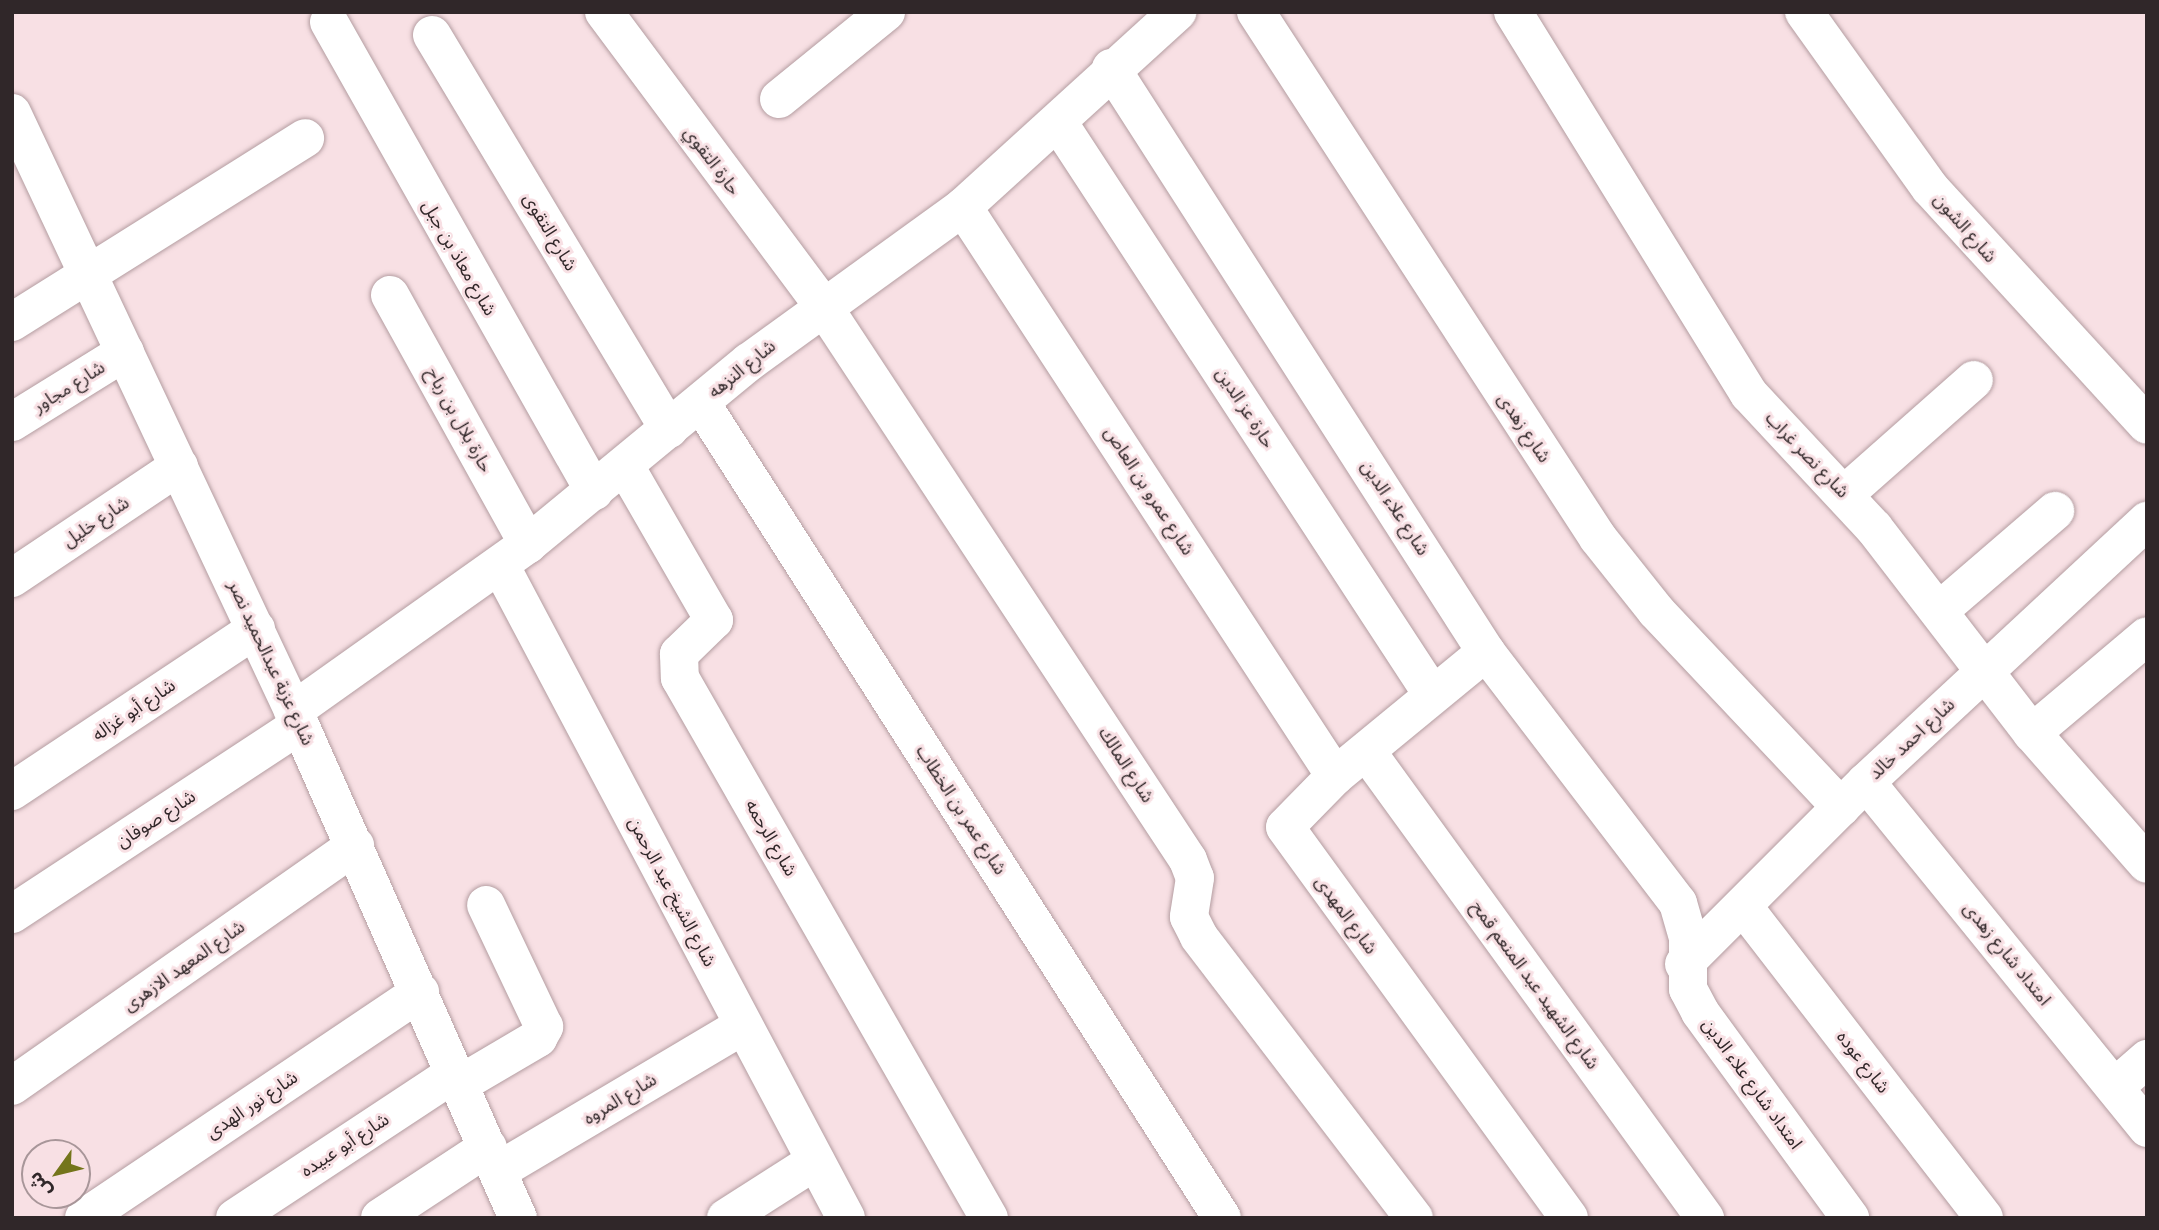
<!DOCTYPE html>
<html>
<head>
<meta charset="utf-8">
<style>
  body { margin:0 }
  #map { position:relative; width:2159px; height:1230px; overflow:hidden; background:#f8e0e4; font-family:Georgia,"Noto Sans Arabic",serif }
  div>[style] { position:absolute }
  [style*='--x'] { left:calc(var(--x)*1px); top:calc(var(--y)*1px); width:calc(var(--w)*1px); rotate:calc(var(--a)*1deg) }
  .roads { filter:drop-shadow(0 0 2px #b49da1) drop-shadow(0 0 2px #b49da1) }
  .minor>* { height:38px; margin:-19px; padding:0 19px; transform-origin:19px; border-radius:19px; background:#fff }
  span { translate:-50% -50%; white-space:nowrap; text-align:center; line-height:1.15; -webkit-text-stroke:6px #f8e0e4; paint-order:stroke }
  .street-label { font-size:18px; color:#302729 }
  .frame { position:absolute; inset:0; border:14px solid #302729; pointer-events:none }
  .north { position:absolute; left:21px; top:1139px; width:70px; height:70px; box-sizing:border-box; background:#f8e0e4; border:2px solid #a89699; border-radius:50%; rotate:236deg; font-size:19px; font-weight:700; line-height:28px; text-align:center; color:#302729 }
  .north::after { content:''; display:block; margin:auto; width:24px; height:32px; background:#74751b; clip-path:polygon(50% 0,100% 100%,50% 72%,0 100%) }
</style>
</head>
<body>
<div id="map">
  <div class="roads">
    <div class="minor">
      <div style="--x:604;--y:12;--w:367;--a:53.3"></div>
      <div style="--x:823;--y:306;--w:663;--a:56.62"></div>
      <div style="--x:1188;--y:860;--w:19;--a:69"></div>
      <div style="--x:1195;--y:878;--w:39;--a:99"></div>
      <div style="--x:1189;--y:917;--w:22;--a:63"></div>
      <div style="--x:1199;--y:937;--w:354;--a:52.6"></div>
      <div style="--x:1256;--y:12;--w:627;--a:56.97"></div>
      <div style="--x:1598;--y:538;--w:93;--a:51.5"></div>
      <div style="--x:1656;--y:611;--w:270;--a:46.7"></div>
      <div style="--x:1513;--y:12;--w:449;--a:58.3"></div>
      <div style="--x:1749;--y:394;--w:183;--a:47"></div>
      <div style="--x:1874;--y:528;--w:259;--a:52.4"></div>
      <div style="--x:2032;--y:733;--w:174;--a:48.7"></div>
      <div style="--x:1804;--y:12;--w:216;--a:54.4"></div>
      <div style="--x:1930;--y:188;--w:321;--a:47.5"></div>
      <div style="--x:329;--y:22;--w:539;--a:60.53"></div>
      <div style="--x:432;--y:35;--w:460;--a:59"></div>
      <div style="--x:1111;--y:68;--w:694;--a:57.29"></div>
      <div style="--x:1486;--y:652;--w:316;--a:52.6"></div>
      <div style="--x:1678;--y:903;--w:37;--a:74"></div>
      <div style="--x:1688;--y:939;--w:50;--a:90"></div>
      <div style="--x:1688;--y:989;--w:26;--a:62"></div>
      <div style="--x:1700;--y:1012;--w:255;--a:53.9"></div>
      <div style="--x:779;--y:99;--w:138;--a:-39.1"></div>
      <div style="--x:12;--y:113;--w:676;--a:64.8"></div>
      <div style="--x:300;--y:725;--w:539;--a:66.15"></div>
      <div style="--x:1058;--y:122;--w:683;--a:56.82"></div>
      <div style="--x:963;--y:207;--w:680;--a:56.82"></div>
      <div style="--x:390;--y:295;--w:285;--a:61"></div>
      <div style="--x:12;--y:322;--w:346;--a:-32.1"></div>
      <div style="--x:701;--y:403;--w:967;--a:57.41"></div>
      <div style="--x:12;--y:422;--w:133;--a:-31.8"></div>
      <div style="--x:625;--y:466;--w:178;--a:60"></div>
      <div style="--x:714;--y:620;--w:49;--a:135.8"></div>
      <div style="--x:679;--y:654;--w:24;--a:88"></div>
      <div style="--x:680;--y:678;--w:622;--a:60.22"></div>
      <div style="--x:1845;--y:494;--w:172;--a:-41.5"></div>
      <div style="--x:500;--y:565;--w:739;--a:62.08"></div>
      <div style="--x:12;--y:578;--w:201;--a:-33.8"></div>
      <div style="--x:1940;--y:610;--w:152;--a:-40.7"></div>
      <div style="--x:1486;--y:652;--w:195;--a:140.6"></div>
      <div style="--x:1335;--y:776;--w:71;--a:134.4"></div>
      <div style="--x:1285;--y:827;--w:483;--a:54"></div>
      <div style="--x:293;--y:711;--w:288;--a:-35.4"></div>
      <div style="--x:528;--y:544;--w:286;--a:-39.5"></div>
      <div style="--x:749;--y:362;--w:264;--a:-35.9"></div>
      <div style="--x:963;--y:207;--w:290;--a:-42.3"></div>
      <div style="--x:2032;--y:733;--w:150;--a:-40.1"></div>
      <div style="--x:1367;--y:752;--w:576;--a:54.05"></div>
      <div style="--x:1866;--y:782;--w:446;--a:50.9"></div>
      <div style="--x:12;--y:791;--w:293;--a:-33.6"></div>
      <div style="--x:1743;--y:906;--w:394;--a:52.3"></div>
      <div style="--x:12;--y:914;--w:344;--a:-33.3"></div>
      <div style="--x:1684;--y:964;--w:257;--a:-45"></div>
      <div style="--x:1866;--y:782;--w:384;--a:-42.9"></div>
      <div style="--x:460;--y:1084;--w:91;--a:-30.5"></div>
      <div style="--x:538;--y:1038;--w:13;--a:-61"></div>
      <div style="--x:544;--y:1027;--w:135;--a:-115.4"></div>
      <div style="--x:12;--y:1086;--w:419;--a:-35"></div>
      <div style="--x:2115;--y:1087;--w:43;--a:-41.2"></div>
      <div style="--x:498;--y:1171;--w:284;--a:-30.7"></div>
      <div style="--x:84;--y:1218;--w:405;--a:-33.9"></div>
      <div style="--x:235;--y:1218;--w:263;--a:-33.4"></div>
      <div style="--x:380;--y:1218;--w:129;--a:-33.3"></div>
      <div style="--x:726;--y:1218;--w:106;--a:-32.6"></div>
    </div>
  </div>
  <div class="street-label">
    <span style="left:712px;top:161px;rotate:53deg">حارة التقوي</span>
    <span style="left:1965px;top:228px;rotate:49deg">شارع الشون</span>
    <span style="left:550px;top:232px;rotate:59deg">شارع التقوى</span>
    <span style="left:459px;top:258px;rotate:60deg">شارع معاذ بن جبل</span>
    <span style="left:742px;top:369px;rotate:-39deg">شارع النزهه</span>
    <span style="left:69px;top:387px;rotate:-32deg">شارع مجاور</span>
    <span style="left:1245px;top:408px;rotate:57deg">حارة عز الدين</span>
    <span style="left:459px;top:420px;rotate:61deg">حارة بلال بن رباح</span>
    <span style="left:1524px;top:428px;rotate:56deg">شارع زهدى</span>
    <span style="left:1807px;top:455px;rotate:46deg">شارع نصر غراب</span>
    <span style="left:1149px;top:491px;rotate:57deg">شارع عمرو بن العاص</span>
    <span style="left:1395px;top:508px;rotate:57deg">شارع علاء الدين</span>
    <span style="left:96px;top:522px;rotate:-34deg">شارع خليل</span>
    <span style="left:271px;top:663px;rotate:65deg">شارع عزبة عبدالحميد نصر</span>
    <span style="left:134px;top:710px;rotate:-34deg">شارع أبو غزاله</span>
    <span style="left:1912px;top:739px;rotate:-43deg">شارع احمد خالد</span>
    <span style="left:1126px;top:765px;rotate:57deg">شارع المالك</span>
    <span style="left:961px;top:810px;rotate:57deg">شارع عمر بن الخطاب</span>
    <span style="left:156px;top:819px;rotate:-33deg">شارع صوفان</span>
    <span style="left:771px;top:838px;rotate:60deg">شارع الرحمه</span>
    <span style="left:672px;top:892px;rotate:62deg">شارع الشيخ عبد الرحمن</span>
    <span style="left:1346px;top:915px;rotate:54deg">شارع المهدى</span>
    <span style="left:2007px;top:954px;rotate:51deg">امتداد شارع زهدى</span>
    <span style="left:184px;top:966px;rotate:-35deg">شارع المعهد الازهرى</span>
    <span style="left:1535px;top:985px;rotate:54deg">شارع الشهيد عبد المنعم قمح</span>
    <span style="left:1863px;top:1062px;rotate:52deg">شارع عوده</span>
    <span style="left:1752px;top:1084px;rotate:54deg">امتداد شارع علاء الدين</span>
    <span style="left:620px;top:1099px;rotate:-31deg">شارع المروه</span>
    <span style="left:252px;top:1105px;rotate:-34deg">شارع نور الهدى</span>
    <span style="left:345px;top:1145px;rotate:-33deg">شارع أبو عبيده</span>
  </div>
  <div class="frame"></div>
  <div class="north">ش</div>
</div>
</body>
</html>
